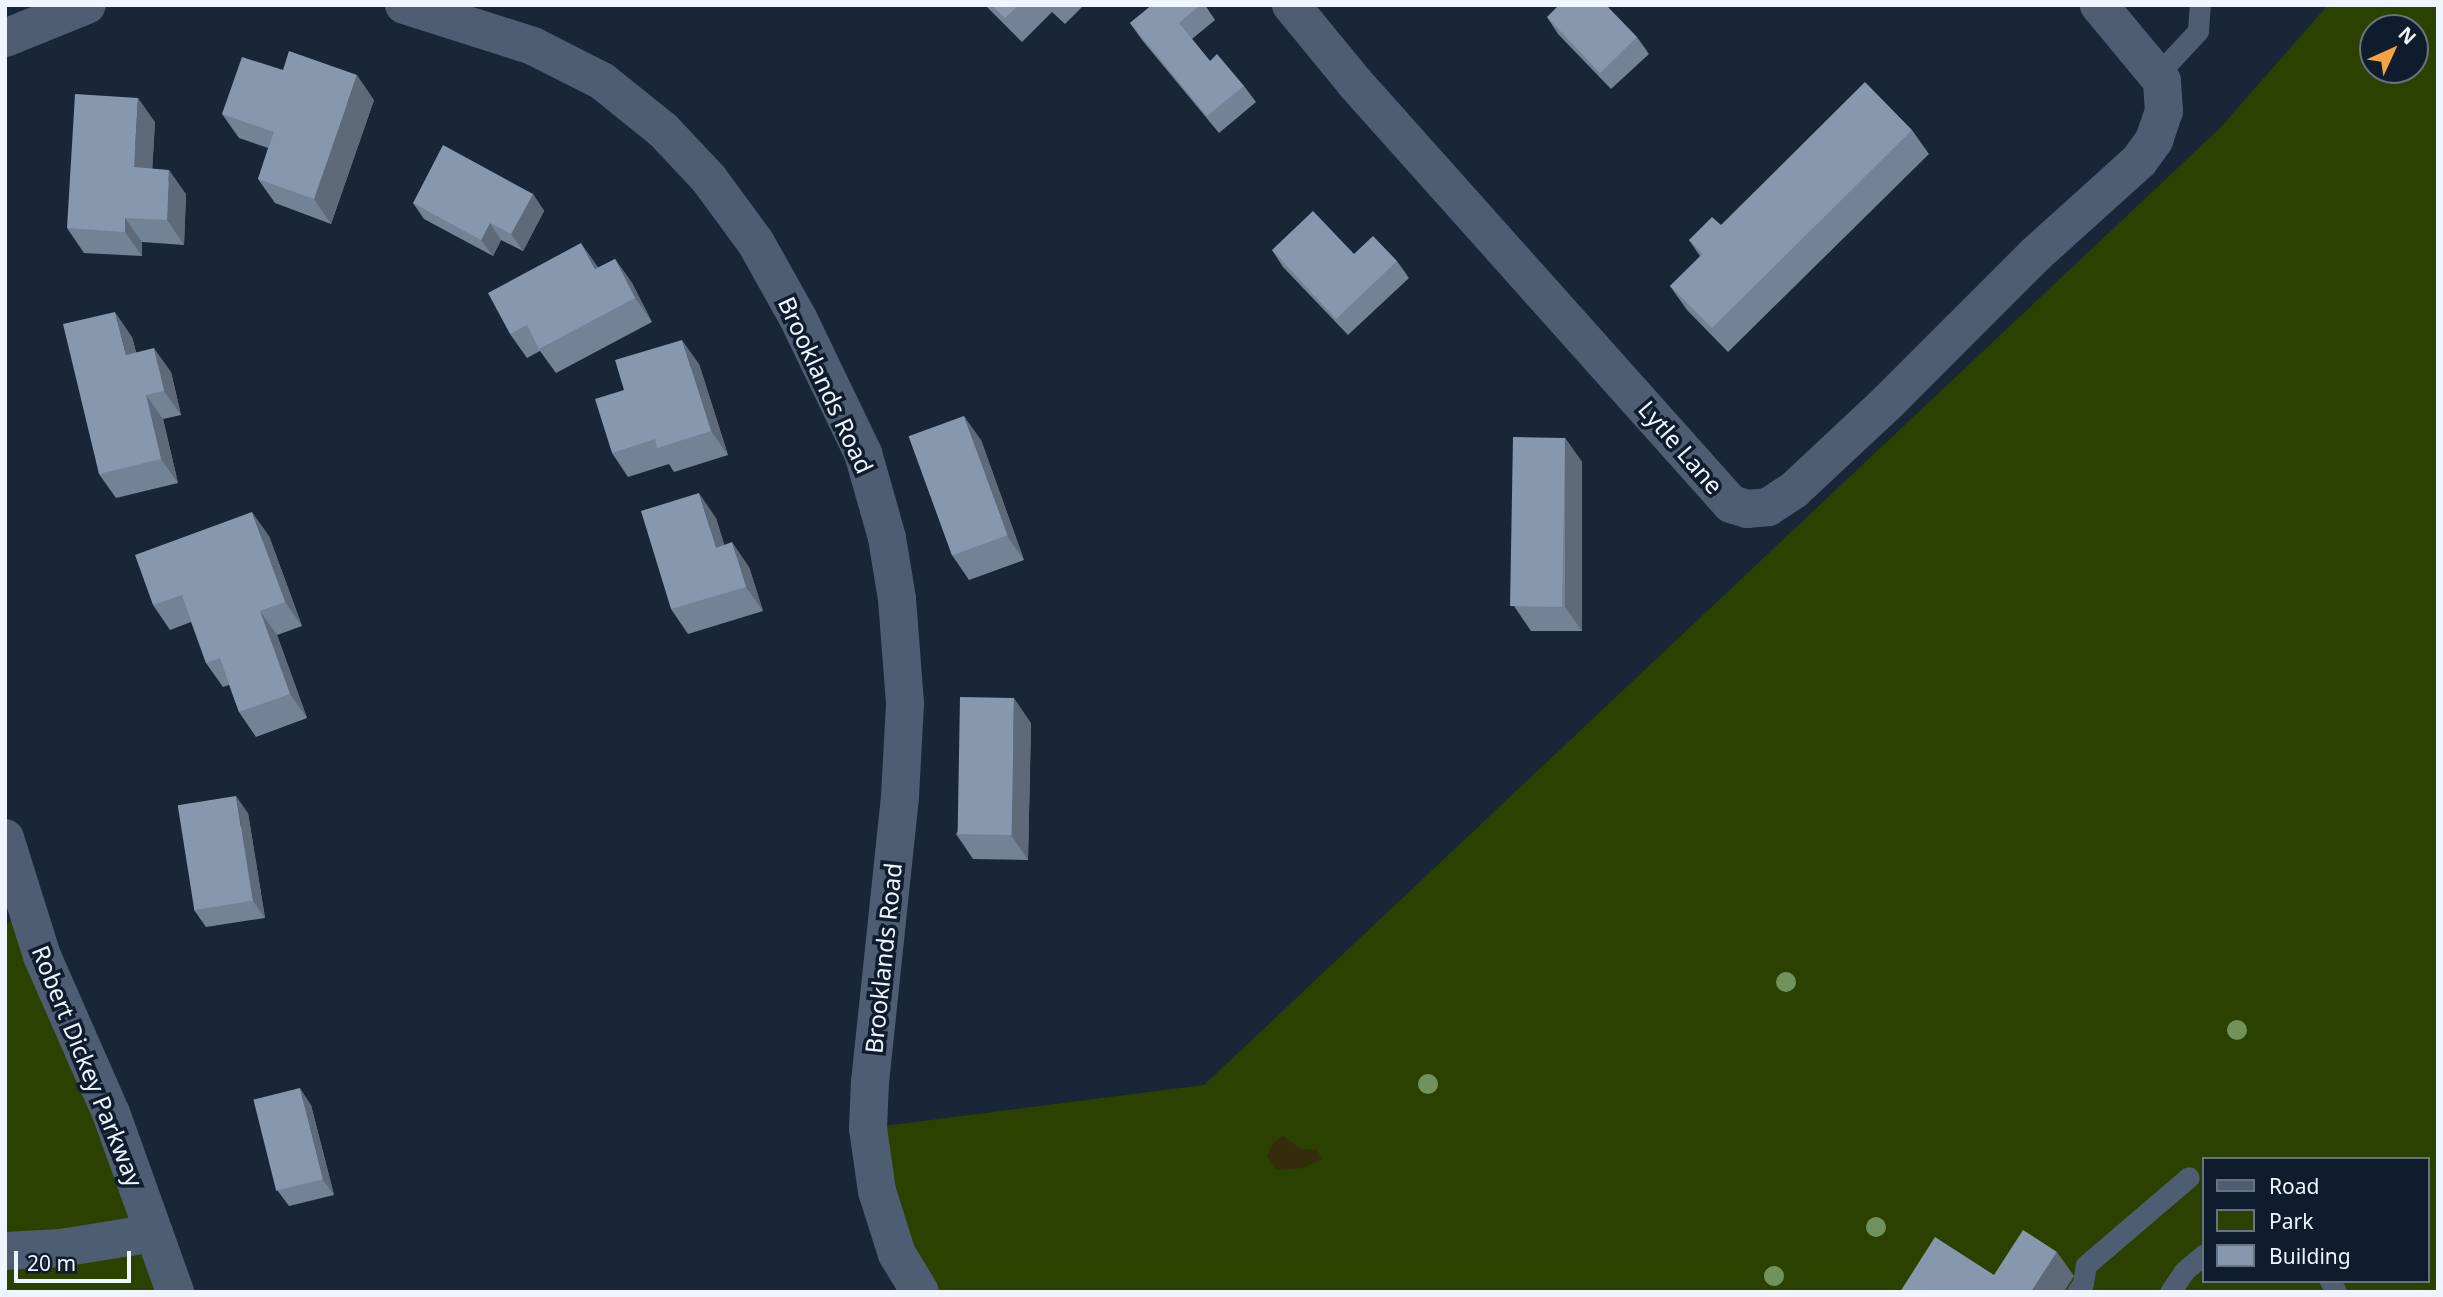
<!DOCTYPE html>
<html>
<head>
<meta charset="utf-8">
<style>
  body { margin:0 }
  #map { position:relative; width:2443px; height:1297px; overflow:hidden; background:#192637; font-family:"Noto Sans",sans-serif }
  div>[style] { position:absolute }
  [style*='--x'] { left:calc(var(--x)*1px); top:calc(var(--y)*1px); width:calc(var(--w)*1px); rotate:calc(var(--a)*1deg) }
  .green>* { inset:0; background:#2a4100 }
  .sand>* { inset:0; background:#342c0b }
  .lane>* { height:21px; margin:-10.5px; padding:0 10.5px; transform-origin:10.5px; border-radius:10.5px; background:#4e5d71 }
  .street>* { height:38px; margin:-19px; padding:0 19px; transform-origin:19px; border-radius:19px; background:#4e5d71 }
  .trees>* { width:20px; height:20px; margin:-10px; border-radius:50%; background:#72925c }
  .wall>* { inset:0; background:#748295 }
  .shaded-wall>* { inset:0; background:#5e6a79 }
  .building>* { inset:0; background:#8797ad; transform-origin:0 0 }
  span { translate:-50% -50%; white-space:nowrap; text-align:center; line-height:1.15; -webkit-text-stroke:7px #0f1c2d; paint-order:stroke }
  .street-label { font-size:24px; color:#eef5ff }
  .frame { position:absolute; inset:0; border:7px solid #eef5ff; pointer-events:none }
  .legend { position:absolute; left:2202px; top:1157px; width:228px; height:126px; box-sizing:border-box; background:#0f1c2d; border:2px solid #687381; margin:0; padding:9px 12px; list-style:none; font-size:21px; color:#eef5ff }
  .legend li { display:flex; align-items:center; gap:14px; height:35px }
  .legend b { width:35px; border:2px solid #687381 }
  .north { position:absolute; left:2359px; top:14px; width:70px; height:70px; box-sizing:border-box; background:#0f1c2d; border:2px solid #687381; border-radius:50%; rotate:45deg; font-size:19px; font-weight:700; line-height:28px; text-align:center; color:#eef5ff }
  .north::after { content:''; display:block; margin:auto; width:24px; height:32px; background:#f4a344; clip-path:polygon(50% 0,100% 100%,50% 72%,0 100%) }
  .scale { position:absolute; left:14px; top:1251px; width:117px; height:32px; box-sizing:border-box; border:4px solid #eef5ff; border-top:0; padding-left:9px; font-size:21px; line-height:24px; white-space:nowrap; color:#eef5ff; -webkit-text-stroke:5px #0f1c2d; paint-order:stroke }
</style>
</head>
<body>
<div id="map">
  <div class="green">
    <div style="clip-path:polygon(evenodd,2328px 5px,2438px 5px,2438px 1292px,920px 1292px,868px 1128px,1204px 1085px,2220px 128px,2328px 5px,2373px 28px,2415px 28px,2415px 70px,2373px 70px,2373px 28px,2328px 5px,2203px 1159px,2427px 1159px,2427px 1281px,2203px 1281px,2203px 1159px)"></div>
    <div style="clip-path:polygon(25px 907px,175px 1292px,5px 1292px,5px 926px)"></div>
  </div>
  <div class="sand">
    <div style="clip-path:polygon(1283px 1136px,1301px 1149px,1317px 1150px,1322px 1159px,1303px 1168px,1276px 1170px,1267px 1157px,1273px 1143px)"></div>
  </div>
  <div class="lane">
    <div style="--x:2157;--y:75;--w:60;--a:-47"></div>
    <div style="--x:2198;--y:31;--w:26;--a:-86"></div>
    <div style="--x:2330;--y:1281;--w:13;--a:61"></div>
    <div style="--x:2077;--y:1292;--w:11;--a:-56"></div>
    <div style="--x:2083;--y:1283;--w:18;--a:-81"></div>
    <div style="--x:2086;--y:1265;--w:135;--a:-40.5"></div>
    <div style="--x:2170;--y:1292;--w:25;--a:-56"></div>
    <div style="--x:2184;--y:1271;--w:25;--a:-40"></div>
  </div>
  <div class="street">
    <div style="--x:404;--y:5;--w:135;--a:17.6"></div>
    <div style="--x:533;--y:46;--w:77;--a:26.9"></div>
    <div style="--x:602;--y:81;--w:78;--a:38.8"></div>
    <div style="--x:663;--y:130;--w:67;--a:46.8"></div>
    <div style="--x:709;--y:179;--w:79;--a:53.7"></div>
    <div style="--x:756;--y:243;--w:86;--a:60.8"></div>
    <div style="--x:798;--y:318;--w:150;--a:64.3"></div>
    <div style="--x:863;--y:453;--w:88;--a:74.2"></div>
    <div style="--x:887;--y:538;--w:62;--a:80.7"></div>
    <div style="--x:897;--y:599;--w:105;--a:85.6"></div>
    <div style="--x:905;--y:704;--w:93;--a:93.1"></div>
    <div style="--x:900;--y:797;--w:286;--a:96"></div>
    <div style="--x:870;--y:1081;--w:47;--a:92.4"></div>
    <div style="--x:868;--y:1128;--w:64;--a:81.9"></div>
    <div style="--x:877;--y:1191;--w:66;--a:72.4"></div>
    <div style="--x:897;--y:1254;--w:44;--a:58.8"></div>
    <div style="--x:1291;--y:5;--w:101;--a:50.6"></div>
    <div style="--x:1355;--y:83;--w:564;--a:48.23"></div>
    <div style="--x:1731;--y:504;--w:17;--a:17"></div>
    <div style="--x:1747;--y:509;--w:21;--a:-5"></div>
    <div style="--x:1768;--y:507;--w:31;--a:-33"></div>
    <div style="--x:1794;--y:490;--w:129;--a:-43.1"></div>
    <div style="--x:1888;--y:402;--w:209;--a:-45"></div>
    <div style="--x:2036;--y:254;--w:139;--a:-42.1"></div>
    <div style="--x:2139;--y:161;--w:26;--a:-54"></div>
    <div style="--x:2154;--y:140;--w:31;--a:-71"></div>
    <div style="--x:2164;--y:111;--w:30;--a:-94"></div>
    <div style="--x:2162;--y:81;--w:99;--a:-129.7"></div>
    <div style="--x:5;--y:38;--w:88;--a:-21.9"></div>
    <div style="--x:5;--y:838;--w:124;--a:72.6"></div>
    <div style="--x:42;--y:956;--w:171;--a:66.3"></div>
    <div style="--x:111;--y:1113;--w:190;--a:70.3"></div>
    <div style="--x:5;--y:1251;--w:56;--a:-3.1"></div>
    <div style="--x:61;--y:1248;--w:94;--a:-9.2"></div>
  </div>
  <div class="trees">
    <div style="left:1786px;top:982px"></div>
    <div style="left:2237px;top:1030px"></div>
    <div style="left:1428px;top:1084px"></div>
    <div style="left:1876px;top:1227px"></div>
    <div style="left:1774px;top:1276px"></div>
  </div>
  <div class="wall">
    <div style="clip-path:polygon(985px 5px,1084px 5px,1065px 24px,1052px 12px,1022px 42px)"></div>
    <div style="clip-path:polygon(1152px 5px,1205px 5px,1215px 20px,1192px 39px,1210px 61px,1244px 86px,1256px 102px,1219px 133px,1142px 40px,1130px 23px)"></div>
    <div style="clip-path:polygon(1547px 17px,1637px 37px,1649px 54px,1611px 89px,1558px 34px)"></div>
    <div style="clip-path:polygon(374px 100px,331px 224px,275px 203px,258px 179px,268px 148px,239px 138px,222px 114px)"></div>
    <div style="clip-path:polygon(155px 122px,152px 169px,186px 194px,184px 245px,142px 242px,142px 256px,84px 253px,67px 228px)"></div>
    <div style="clip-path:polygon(1912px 130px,1929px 154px,1728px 352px,1687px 310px,1670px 286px,1700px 256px,1689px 240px,1721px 225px)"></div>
    <div style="clip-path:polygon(533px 194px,544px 211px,523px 251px,501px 240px,493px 256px,424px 219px,413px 203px)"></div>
    <div style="clip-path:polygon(1272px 250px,1397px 261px,1409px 278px,1348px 335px,1283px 267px)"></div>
    <div style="clip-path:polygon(615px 259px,632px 283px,652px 322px,556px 373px,540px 351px,527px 358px,510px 334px,598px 268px)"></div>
    <div style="clip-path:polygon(132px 337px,136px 352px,171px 372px,181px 415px,163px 419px,178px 483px,116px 498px,99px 474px)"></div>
    <div style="clip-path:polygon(699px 364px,728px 455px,674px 472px,669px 464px,628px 477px,612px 453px,624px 390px)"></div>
    <div style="clip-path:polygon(1565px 438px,1582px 462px,1582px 631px,1531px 631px,1514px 606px)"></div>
    <div style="clip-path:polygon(981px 440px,1024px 560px,969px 580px,952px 555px)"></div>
    <div style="clip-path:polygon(716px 518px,724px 545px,749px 567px,763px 611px,688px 634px,671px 609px)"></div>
    <div style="clip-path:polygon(269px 536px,302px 626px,277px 635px,307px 718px,256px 737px,239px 712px,229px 685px,223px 687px,206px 663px,191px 622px,170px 630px,153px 605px)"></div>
    <div style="clip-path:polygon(1031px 723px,1028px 860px,973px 859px,956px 834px)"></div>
    <div style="clip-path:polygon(248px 813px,265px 918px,206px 927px,194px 910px)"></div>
    <div style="clip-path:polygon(311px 1105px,334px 1195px,289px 1206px,277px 1190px)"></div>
  </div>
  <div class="shaded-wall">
    <div style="clip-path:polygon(357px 75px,374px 100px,331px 224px,314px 199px)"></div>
    <div style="clip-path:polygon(138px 98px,155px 122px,151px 192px,134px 167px)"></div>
    <div style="clip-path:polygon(169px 170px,186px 194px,184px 245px,167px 220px)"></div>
    <div style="clip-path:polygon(533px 194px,544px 211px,523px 251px,511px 234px)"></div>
    <div style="clip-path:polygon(125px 218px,142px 242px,142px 256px,125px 232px)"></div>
    <div style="clip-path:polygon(490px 223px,501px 240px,493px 256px,481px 240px)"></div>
    <div style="clip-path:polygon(581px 243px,598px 267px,612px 293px,595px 269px)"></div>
    <div style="clip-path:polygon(615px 259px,632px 283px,652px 322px,635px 298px)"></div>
    <div style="clip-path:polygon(115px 312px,132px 337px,143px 379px,126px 355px)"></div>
    <div style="clip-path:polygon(682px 340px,699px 364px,728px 455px,711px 431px)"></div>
    <div style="clip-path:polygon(154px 348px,171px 372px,181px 415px,164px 391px)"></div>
    <div style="clip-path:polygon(146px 395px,163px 419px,178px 483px,161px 459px)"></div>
    <div style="clip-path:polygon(964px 416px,981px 440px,1024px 560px,1007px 536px)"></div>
    <div style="clip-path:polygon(1565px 438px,1582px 462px,1582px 631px,1565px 607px)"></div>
    <div style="clip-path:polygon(699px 493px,716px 518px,733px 572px,716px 548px)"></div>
    <div style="clip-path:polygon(252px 512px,269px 536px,302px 626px,285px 602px)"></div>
    <div style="clip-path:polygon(732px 542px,749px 567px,763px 611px,746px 587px)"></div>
    <div style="clip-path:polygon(260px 611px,277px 635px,307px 718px,290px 694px)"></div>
    <div style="clip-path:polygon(1014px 698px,1031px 723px,1028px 860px,1011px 835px)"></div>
    <div style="clip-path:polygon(236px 796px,248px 813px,265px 918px,253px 901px)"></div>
    <div style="clip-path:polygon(300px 1088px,311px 1105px,334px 1195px,322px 1179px)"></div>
    <div style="clip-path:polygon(2057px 1252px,2074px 1276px,2064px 1292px,2031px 1292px)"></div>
  </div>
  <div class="building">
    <div style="clip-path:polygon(992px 5px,1018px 5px,1005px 18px)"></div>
    <div style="clip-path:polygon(1152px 5px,1200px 5px,1179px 23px,1210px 61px,1217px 54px,1244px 86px,1207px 116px,1130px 23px)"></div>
    <div style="clip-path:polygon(1559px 5px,1606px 5px,1637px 37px,1600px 73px,1547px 17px)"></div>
    <div style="clip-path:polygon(289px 51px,357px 75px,314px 199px,258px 179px,274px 132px,222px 114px,242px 57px,283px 70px)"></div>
    <div style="clip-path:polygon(1865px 82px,1912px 130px,1712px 328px,1670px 286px,1703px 254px,1689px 240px,1712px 217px,1721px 225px)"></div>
    <div style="clip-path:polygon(75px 94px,138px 98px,134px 167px,169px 170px,167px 220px,125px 218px,125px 232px,67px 228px)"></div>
    <div style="clip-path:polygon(443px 145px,533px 194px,511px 234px,490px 223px,481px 240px,413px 203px)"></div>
    <div style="clip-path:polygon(1313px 211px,1354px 254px,1373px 236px,1397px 261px,1336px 319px,1272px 250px)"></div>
    <div style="clip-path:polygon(581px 243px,595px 269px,615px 259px,635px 298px,539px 349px,527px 325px,510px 334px,488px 293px)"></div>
    <div style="clip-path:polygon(115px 312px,126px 355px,154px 348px,164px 391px,146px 395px,161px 459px,99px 474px,63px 324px)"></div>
    <div style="clip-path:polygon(682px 340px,711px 431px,657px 448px,655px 439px,612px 453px,595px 399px,624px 390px,615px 360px)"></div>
    <div style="left:964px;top:416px;width:127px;height:59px;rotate:70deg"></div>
    <div style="left:1513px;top:437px;width:52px;height:169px;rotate:1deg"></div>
    <div style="clip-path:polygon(699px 493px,716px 548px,732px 542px,746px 587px,671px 609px,641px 511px)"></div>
    <div style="clip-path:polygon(252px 512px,285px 602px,260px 611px,290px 694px,239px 712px,220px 658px,206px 663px,182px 595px,153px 605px,135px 555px)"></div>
    <div style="left:960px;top:697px;width:54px;height:137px;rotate:1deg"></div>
    <div style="left:236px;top:796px;width:106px;height:59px;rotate:81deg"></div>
    <div style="left:300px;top:1088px;width:94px;height:48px;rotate:76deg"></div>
    <div style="clip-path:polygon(2023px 1230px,2057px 1252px,2031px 1292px,1900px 1292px,1935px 1237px,1994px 1275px)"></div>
  </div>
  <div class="street-label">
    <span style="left:826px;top:385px;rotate:65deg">Brooklands Road</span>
    <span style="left:1681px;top:447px;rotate:49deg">Lytle Lane</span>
    <span style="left:883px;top:958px;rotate:-84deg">Brooklands Road</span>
    <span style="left:88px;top:1066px;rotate:68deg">Robert Dickey Parkway</span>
  </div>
  <div class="frame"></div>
  <ul class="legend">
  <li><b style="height:9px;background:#4e5d71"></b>Road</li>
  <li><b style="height:19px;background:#2a4100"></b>Park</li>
  <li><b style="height:19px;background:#8797ad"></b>Building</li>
  </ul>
  <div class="north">N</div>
  <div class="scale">20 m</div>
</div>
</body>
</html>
